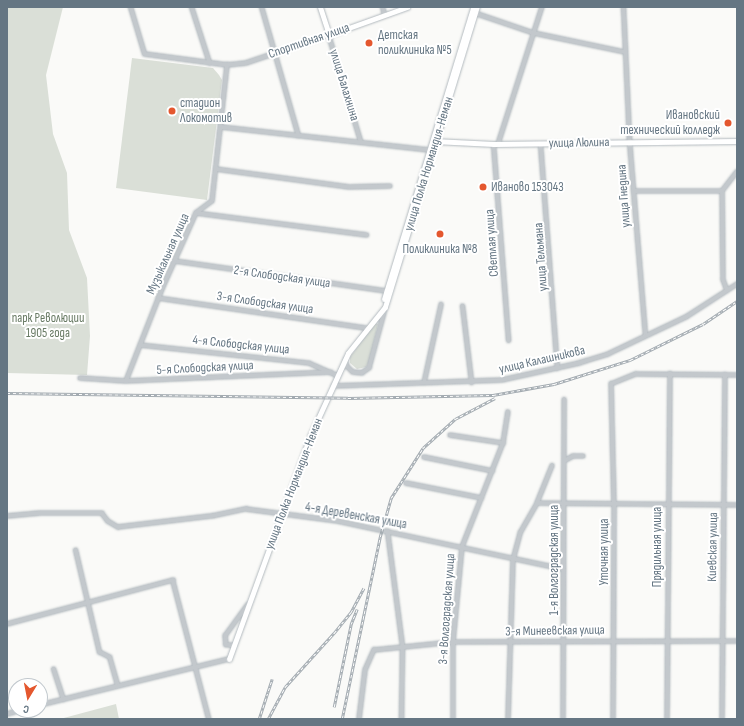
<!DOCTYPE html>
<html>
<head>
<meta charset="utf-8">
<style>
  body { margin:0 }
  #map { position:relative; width:744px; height:726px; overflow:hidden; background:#fafaf8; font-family:"Sofia Sans Condensed",sans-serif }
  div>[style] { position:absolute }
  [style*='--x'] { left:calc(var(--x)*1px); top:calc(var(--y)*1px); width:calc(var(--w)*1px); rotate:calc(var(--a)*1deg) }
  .green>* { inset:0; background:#dadfd7 }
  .roads { filter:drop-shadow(0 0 1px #b3babf) drop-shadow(0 0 1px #b3babf) }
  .street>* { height:3.5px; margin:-1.75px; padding:0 1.75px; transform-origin:1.75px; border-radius:1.75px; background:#c3c8cc }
  .secondary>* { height:5px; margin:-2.5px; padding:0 2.5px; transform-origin:2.5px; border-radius:2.5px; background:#fff }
  .rail>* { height:2.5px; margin-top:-1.25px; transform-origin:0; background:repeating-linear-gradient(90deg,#fff 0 3px,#a2aab0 0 6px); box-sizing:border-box; border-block:1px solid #a2aab0 }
  .dots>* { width:11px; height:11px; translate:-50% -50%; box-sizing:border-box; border:2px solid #fff; border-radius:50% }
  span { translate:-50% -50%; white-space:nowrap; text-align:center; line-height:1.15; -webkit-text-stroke:4px #fff; paint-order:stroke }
  .poi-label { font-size:13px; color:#657683 }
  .left { translate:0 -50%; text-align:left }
  .right { translate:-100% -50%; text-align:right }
  .street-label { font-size:13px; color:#657683 }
  .park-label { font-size:13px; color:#687a64 }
  .frame { position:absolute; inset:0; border:8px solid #657683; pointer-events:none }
  .north { position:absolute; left:8px; top:678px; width:40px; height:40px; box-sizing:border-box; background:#fff; border:1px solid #c1c8cd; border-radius:50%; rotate:190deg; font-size:11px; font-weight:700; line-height:16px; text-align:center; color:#657683 }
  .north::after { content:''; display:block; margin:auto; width:14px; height:18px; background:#e4572e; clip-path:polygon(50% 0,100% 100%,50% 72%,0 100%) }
</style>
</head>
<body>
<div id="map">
  <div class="green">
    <div style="clip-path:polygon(7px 7px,63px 7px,46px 75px,53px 134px,67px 173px,69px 230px,87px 278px,90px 336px,87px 375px,7px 373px)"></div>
    <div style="clip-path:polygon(132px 58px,213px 68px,219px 75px,222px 80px,207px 200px,116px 188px)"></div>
    <div style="clip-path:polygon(375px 323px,378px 324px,369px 362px,366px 367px,357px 369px,350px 363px,350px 357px)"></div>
    <div style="clip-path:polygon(116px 704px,119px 719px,60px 719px)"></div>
  </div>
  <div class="roads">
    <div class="street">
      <div style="--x:131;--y:7;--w:49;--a:73.4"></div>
      <div style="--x:145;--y:54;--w:83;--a:7.6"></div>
      <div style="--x:227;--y:65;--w:19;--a:-6"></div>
      <div style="--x:246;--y:63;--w:88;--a:-18.6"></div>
      <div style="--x:329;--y:35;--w:111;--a:73.2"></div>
      <div style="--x:192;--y:7;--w:59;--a:72.2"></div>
      <div style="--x:262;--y:7;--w:134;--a:74"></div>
      <div style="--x:383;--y:7;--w:8;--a:76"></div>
      <div style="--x:624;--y:7;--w:134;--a:87.4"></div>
      <div style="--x:630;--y:141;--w:195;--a:85.3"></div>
      <div style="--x:475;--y:13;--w:62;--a:18.7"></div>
      <div style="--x:534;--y:33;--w:93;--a:11.8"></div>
      <div style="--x:221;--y:127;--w:209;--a:6.3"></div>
      <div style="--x:494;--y:144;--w:197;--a:85.6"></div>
      <div style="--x:498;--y:144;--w:144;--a:-72.2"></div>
      <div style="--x:541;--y:144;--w:225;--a:85.7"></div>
      <div style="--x:216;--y:169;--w:134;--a:7.7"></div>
      <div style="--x:349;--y:187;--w:41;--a:-1.4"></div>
      <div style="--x:634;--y:191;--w:88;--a:0"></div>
      <div style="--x:196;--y:213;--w:172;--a:7.3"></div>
      <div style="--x:175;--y:261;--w:213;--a:8.1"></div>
      <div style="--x:727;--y:291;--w:12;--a:-110"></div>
      <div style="--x:723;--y:280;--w:89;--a:-90.6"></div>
      <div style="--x:722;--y:191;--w:24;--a:-52"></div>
      <div style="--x:158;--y:298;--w:211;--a:8.2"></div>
      <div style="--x:463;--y:306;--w:77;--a:83.2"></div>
      <div style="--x:140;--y:345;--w:170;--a:6.1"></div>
      <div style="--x:309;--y:363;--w:32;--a:24"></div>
      <div style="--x:346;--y:359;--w:7;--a:82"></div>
      <div style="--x:347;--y:366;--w:8;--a:45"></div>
      <div style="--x:353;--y:372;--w:9;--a:6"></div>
      <div style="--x:362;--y:373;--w:9;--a:-36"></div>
      <div style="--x:369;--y:368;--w:61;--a:-74.8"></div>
      <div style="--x:80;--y:378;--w:46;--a:3.7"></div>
      <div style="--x:126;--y:381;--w:205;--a:-2.5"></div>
      <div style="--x:126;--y:381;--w:99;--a:-68.6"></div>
      <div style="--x:162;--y:289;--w:83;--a:-65.9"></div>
      <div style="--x:196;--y:213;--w:20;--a:-37"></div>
      <div style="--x:212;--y:201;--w:137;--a:-83.7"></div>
      <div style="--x:424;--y:383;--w:80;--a:-77.7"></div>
      <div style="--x:333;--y:386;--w:169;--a:-2"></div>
      <div style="--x:502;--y:380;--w:79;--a:-12.4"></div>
      <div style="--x:579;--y:363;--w:30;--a:-17"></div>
      <div style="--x:608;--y:354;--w:86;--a:-25.4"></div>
      <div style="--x:686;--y:317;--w:61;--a:-32.9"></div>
      <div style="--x:450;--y:435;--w:54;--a:8.6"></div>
      <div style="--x:424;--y:457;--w:70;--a:11.5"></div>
      <div style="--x:564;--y:461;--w:10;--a:-29"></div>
      <div style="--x:573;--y:456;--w:10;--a:0"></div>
      <div style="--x:406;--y:483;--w:77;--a:11.2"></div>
      <div style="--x:537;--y:503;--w:200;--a:0.6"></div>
      <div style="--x:7;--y:516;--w:33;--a:-5"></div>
      <div style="--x:40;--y:513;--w:62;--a:0"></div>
      <div style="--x:102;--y:513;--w:10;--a:53"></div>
      <div style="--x:108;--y:521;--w:12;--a:31"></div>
      <div style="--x:118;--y:527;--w:95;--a:-6.7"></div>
      <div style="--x:212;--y:516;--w:35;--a:-12"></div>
      <div style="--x:246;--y:509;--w:92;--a:7.5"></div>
      <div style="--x:337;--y:521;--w:231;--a:12"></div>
      <div style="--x:388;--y:531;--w:117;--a:82.6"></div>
      <div style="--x:403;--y:647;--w:72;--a:90.8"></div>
      <div style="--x:76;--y:550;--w:105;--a:76.8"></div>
      <div style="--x:100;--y:652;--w:11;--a:27"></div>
      <div style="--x:110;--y:657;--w:29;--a:74"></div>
      <div style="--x:7;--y:624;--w:172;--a:-14.8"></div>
      <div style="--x:173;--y:580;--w:143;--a:75.4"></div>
      <div style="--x:234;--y:646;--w:8;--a:-173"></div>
      <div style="--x:226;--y:645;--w:9;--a:-96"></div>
      <div style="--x:225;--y:636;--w:39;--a:-54"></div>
      <div style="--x:54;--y:669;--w:32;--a:72"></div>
      <div style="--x:40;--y:705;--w:195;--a:-13.7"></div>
      <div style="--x:7;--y:714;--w:15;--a:-16"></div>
      <div style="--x:359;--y:719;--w:49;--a:-83"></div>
      <div style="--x:365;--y:670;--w:22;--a:-66"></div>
      <div style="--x:374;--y:650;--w:79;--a:-5.8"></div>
      <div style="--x:453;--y:642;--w:284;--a:-0.2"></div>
      <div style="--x:453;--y:719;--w:77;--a:-90"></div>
      <div style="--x:453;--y:642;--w:95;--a:-84.6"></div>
      <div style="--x:462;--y:547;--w:112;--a:-68.5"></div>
      <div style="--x:503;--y:443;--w:31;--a:-81"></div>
      <div style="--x:508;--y:719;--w:159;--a:-88.2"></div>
      <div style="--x:513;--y:560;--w:28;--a:-75"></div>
      <div style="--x:520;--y:533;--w:34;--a:-60"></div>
      <div style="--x:537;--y:503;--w:40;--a:-68"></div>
      <div style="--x:563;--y:719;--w:319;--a:-89.8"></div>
      <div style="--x:613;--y:719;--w:214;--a:-89.7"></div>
      <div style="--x:614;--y:505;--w:121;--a:-91.4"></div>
      <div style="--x:611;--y:384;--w:27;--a:-22"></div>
      <div style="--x:636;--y:374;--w:101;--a:0.6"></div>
      <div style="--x:667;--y:719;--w:345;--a:-89.5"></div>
      <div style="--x:722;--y:719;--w:344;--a:-89.5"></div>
    </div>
    <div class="secondary">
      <div style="--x:320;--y:7;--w:29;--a:72"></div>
      <div style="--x:329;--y:35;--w:83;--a:-19.7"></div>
      <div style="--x:434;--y:141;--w:60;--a:2.9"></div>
      <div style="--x:494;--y:144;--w:243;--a:-0.7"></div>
      <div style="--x:384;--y:299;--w:305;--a:-73"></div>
      <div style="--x:229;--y:659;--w:239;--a:-70"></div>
      <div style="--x:311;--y:434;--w:89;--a:-65.4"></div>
      <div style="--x:348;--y:353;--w:59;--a:-51.2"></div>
      <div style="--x:385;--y:307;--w:314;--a:-73"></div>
    </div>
  </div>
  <div class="rail">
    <div style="--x:7;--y:393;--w:341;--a:0.8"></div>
    <div style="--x:348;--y:398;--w:145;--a:-1.2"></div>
    <div style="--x:493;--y:395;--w:62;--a:-10.2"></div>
    <div style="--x:554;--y:384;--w:80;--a:-17.5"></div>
    <div style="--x:630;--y:360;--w:81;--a:-26.3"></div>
    <div style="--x:703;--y:324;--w:41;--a:-34.1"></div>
    <div style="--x:334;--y:707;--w:85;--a:-78.4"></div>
    <div style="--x:351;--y:624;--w:16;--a:-68"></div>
    <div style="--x:259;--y:719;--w:42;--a:-72"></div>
    <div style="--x:268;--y:719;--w:36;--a:-62"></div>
    <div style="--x:285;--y:687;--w:73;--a:-47.8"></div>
    <div style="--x:334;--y:633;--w:27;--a:-51"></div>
    <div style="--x:351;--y:612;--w:27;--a:-62"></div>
    <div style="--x:342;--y:719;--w:186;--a:-78.2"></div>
    <div style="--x:380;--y:537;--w:41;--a:-74.2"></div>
    <div style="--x:391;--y:498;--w:59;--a:-57.4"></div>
    <div style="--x:423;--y:448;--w:43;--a:-42.2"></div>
    <div style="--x:455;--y:419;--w:45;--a:-27.7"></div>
  </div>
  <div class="dots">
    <div style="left:369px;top:43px;background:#e4572e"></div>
    <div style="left:172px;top:111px;background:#e4572e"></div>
    <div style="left:728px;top:123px;background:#e4572e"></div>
    <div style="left:483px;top:187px;background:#e4572e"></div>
    <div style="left:440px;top:234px;background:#e4572e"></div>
  </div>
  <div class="poi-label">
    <span class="left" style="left:378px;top:43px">Детская<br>поликлиника №5</span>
    <span class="left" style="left:180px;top:111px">стадион<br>Локомотив</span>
    <span class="right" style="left:720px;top:123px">Ивановский<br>технический колледж</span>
    <span class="left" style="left:491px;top:187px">Иваново 153043</span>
    <span style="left:440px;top:249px">Поликлиника №8</span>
  </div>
  <div class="street-label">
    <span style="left:309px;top:41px;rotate:-19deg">Спортивная улица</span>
    <span style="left:344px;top:85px;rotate:73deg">улица Балахнина</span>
    <span style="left:579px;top:143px;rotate:-1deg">улица Люлина</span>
    <span style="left:429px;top:164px;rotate:-73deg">улица Полка Нормандия-Неман</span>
    <span style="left:624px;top:196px;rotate:-94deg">улица Гнедина</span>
    <span style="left:492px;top:243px;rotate:-94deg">Светлая улица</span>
    <span style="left:168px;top:254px;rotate:-66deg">Музыкальная улица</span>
    <span style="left:541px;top:257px;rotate:-94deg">улица Тельмана</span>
    <span style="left:282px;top:277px;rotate:8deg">2-я Слободская улица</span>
    <span style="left:265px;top:303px;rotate:8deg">3-я Слободская улица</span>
    <span style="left:241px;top:345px;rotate:6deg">4-я Слободская улица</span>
    <span style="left:542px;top:360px;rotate:-13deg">улица Калашникова</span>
    <span style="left:205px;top:368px;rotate:-3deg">5-я Слободская улица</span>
    <span style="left:294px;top:484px;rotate:-69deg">улица Полка Нормандия-Неман</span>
    <span style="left:356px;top:516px;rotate:10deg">4-я Деревенская улица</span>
    <span style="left:657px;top:547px;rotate:-90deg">Прядильная улица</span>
    <span style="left:713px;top:547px;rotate:-89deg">Киевская улица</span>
    <span style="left:604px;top:552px;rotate:-90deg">Уточная улица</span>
    <span style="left:554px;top:560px;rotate:-90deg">1-я Волгоградская улица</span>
    <span style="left:447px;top:609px;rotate:-86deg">3-я Волгоградская улица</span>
    <span style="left:555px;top:631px;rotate:-1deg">3-я Минеевская улица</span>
  </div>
  <div class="park-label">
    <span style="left:48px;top:326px">парк Революции<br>1905 года</span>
  </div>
  <div class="frame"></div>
  <div class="north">С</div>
</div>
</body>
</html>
